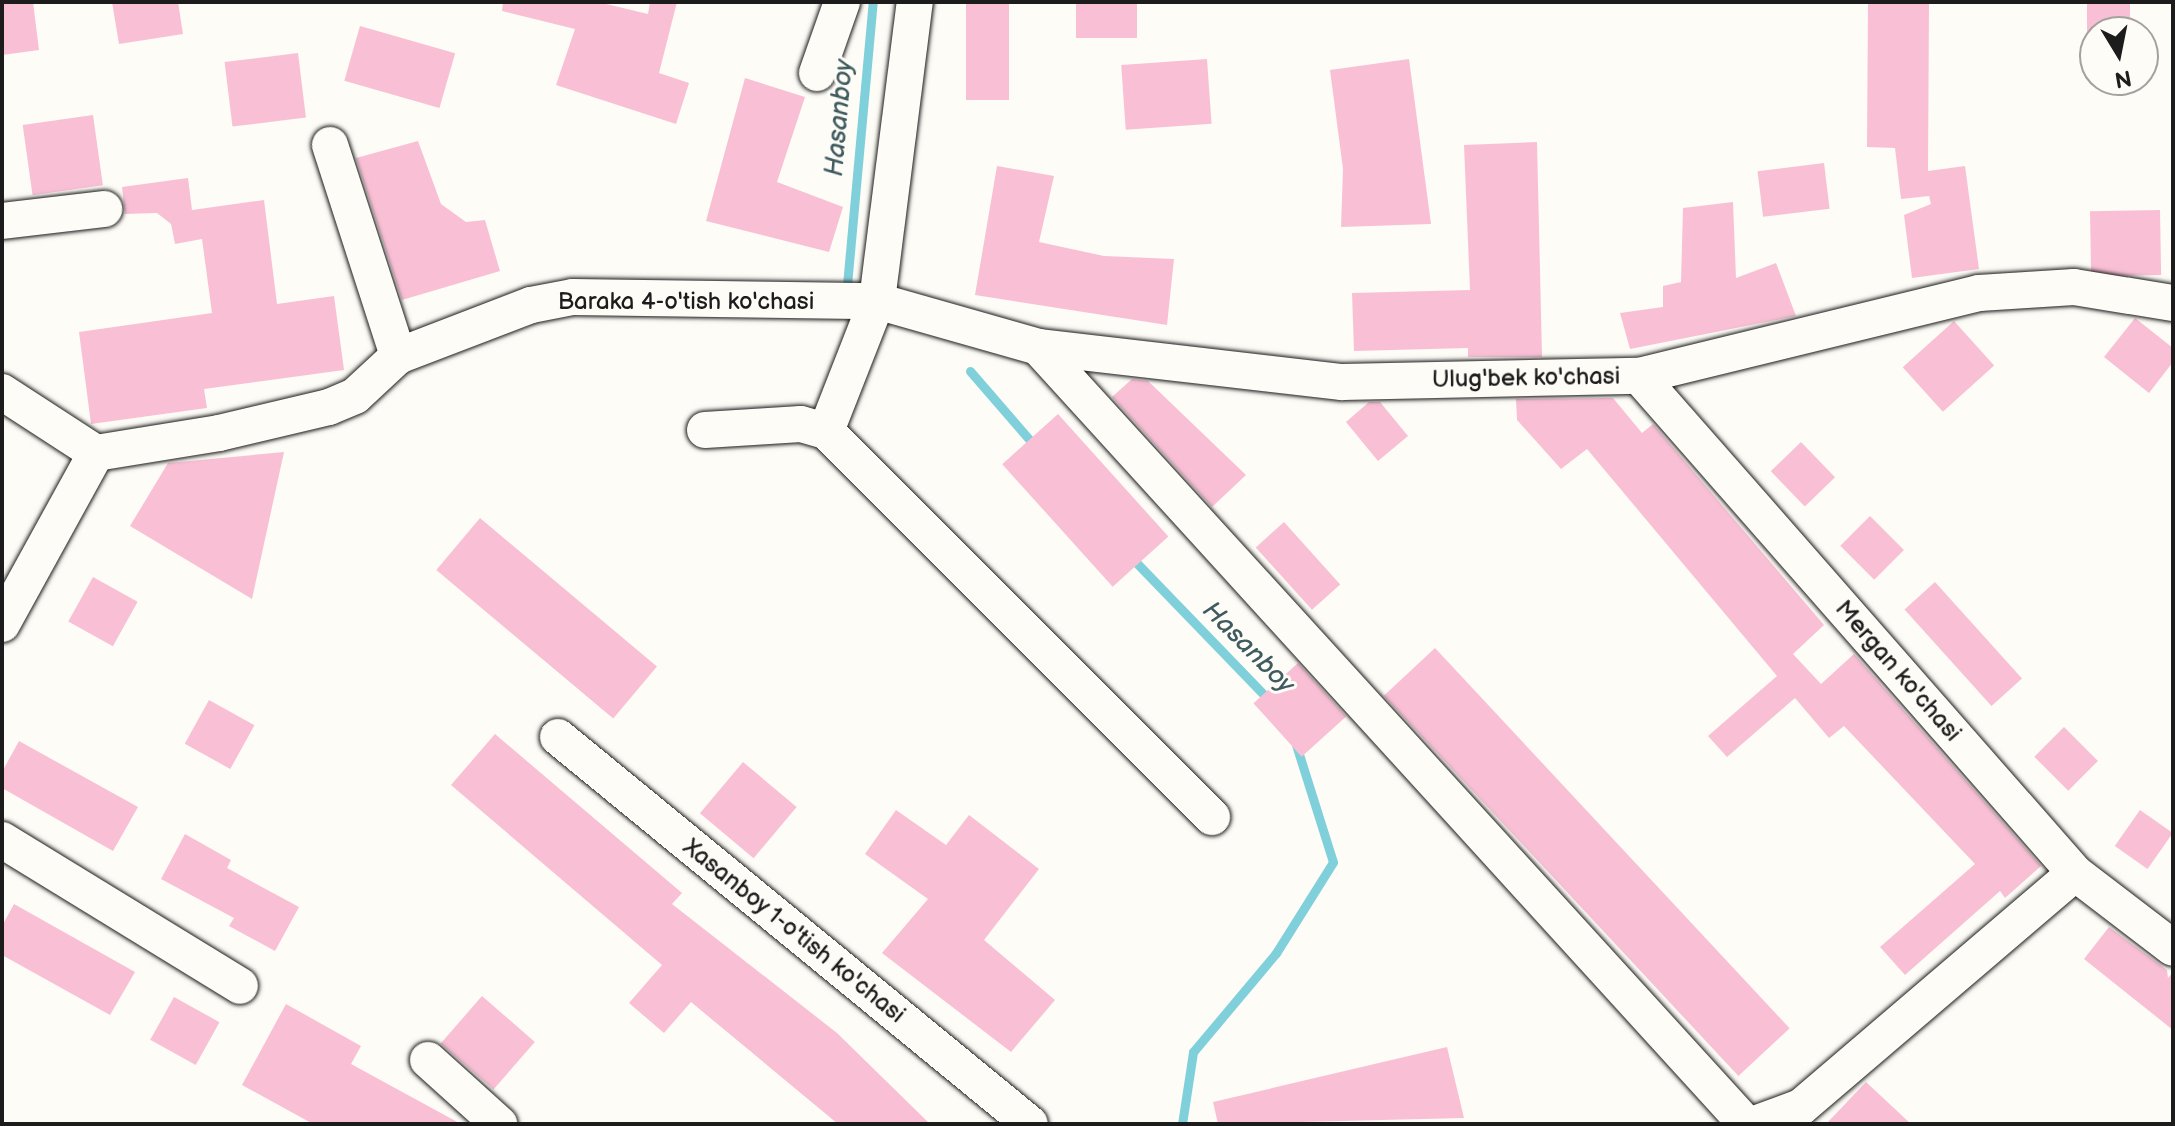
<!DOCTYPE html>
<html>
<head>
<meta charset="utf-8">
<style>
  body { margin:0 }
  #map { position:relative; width:2175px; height:1126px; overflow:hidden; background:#fdfcf7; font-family:"Balsamiq Sans",sans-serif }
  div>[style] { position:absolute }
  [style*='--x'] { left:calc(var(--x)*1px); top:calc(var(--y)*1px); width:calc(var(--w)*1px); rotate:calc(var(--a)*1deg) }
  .stream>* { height:9px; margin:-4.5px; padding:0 4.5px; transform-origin:4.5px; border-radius:4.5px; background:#80d0db }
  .building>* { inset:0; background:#f9c0d5; transform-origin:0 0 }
  .roads { filter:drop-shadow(0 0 2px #1c1c1c) drop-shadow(0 0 2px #1c1c1c) }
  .minor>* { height:36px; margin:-18px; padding:0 18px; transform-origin:18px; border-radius:18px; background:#fdfcf7 }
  span { translate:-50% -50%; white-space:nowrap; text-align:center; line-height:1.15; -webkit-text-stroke:6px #fdfcf7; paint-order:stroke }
  .street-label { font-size:24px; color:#1c1c1c }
  .water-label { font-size:26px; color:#3f5b5f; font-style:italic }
  .frame { position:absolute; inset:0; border:4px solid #1c1c1c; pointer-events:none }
  .north { position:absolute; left:2079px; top:16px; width:80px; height:80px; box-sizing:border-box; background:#fdfcf7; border:2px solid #a3a29f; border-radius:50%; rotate:170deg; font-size:22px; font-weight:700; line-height:32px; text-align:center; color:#1c1c1c }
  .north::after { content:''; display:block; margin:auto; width:28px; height:36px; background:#1c1c1c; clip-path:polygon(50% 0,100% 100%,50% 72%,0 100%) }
</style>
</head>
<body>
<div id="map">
  <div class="stream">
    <div style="--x:847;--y:285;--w:284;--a:-84.8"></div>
    <div style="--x:970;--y:371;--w:99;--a:49.1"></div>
    <div style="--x:1128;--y:554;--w:202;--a:46"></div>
    <div style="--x:1182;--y:1124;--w:73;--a:-81.3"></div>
    <div style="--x:1193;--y:1052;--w:129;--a:-50"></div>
    <div style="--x:1276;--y:953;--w:107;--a:-57.9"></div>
    <div style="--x:1333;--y:862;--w:123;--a:-107.5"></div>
  </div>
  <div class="building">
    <div style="clip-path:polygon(2px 2px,33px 2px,39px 50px,2px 55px)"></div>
    <div style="clip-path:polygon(112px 2px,178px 2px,183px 34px,119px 44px)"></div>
    <div style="clip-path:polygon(503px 2px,598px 2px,648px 14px,650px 2px,677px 2px,659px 73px,689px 83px,676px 124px,556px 85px,575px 29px,502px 11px)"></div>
    <div style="left:966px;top:2px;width:43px;height:98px"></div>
    <div style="left:1076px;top:2px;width:61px;height:36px"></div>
    <div style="left:2087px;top:2px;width:43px;height:30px"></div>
    <div style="clip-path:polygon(1868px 4px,1929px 4px,1928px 171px,1965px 166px,1979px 269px,1912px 278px,1904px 215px,1931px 204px,1929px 196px,1901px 199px,1895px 148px,1867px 147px)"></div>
    <div style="left:360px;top:26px;width:99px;height:57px;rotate:16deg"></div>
    <div style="left:298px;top:53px;width:65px;height:74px;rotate:83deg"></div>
    <div style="left:1207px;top:59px;width:65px;height:86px;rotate:86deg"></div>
    <div style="clip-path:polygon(1409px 59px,1431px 224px,1341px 227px,1343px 169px,1330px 70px)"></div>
    <div style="clip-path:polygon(745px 78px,805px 97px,777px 182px,843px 207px,829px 252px,706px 221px)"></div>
    <div style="left:93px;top:115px;width:71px;height:71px;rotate:82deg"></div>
    <div style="clip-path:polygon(418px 141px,441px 204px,466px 222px,485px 220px,500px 271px,402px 300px,356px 158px)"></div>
    <div style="clip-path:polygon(1537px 142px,1542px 357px,1468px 357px,1468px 348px,1354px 351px,1352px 293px,1470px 290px,1464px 145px)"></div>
    <div style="left:1824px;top:163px;width:46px;height:67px;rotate:83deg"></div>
    <div style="clip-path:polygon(997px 166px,1054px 176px,1039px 242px,1104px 256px,1174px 259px,1167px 325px,975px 295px)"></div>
    <div style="clip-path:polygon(188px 178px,192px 210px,264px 200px,277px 304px,334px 296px,344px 370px,204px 389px,207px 408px,91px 424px,79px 332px,212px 313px,202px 239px,175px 244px,171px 224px,157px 213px,125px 214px,122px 187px)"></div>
    <div style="clip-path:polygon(1733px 202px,1736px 278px,1776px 263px,1796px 316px,1630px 349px,1620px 313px,1663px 307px,1663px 286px,1681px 282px,1683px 208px)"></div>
    <div style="left:2160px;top:210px;width:65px;height:70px;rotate:89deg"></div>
    <div style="clip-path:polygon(2135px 318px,2173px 348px,2173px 362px,2149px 393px,2104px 357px)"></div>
    <div style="left:1954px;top:321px;width:60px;height:69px;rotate:48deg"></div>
    <div style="clip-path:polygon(1132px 379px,1148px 381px,1246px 475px,1212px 507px,1112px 397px)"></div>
    <div style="clip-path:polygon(1613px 398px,1642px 433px,1653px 424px,1824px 625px,1793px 654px,1821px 684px,1854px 654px,2041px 866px,2005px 898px,2000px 891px,1905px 975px,1880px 947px,1975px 864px,1844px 726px,1829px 738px,1795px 698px,1727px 757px,1708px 736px,1777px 676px,1587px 449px,1561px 469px,1517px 420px,1516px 399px)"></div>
    <div style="clip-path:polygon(1369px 402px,1380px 402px,1408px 436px,1378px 461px,1346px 422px)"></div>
    <div style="left:1058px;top:414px;width:165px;height:75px;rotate:48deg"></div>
    <div style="left:1801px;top:442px;width:49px;height:42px;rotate:46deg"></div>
    <div style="clip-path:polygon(284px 452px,252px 599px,130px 526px,168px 463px)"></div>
    <div style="left:1870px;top:516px;width:48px;height:42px;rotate:45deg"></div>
    <div style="left:480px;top:518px;width:231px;height:68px;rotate:40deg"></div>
    <div style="left:1284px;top:522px;width:84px;height:38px;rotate:48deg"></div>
    <div style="left:93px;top:577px;width:51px;height:51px;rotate:29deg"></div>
    <div style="left:1935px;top:582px;width:130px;height:41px;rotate:48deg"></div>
    <div style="left:1435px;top:648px;width:520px;height:70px;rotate:47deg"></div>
    <div style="left:1298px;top:663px;width:72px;height:60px;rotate:48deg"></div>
    <div style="left:209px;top:700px;width:52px;height:50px;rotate:29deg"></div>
    <div style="left:2064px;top:727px;width:48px;height:42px;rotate:45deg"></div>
    <div style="clip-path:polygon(495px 734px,682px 893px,672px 904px,837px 1033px,930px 1124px,838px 1124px,691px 1002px,664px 1033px,629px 1003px,662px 965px,451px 785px)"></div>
    <div style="clip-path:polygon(19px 741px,138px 807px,113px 851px,2px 788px,2px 772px)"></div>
    <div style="left:743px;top:762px;width:70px;height:67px;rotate:40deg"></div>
    <div style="clip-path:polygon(896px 810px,946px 845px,969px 815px,1039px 869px,984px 940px,1055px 1000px,1011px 1052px,882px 953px,928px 899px,865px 854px)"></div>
    <div style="left:2140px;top:810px;width:40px;height:44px;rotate:35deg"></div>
    <div style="clip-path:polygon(185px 834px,231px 860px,227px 868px,299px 907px,275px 951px,229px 926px,234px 918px,161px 879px)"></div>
    <div style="clip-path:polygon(14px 904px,135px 972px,110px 1015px,2px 955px,2px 926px)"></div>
    <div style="clip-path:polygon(2109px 927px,2167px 970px,2168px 978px,2173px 972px,2173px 1030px,2084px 959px)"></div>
    <div style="left:482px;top:996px;width:70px;height:63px;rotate:41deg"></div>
    <div style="left:174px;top:997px;width:52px;height:49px;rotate:29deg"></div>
    <div style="clip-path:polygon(286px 1004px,361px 1046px,351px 1064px,461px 1124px,313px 1124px,242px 1085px)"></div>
    <div style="clip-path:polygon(1447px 1047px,1464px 1118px,1218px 1124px,1213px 1102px)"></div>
    <div style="clip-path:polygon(1866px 1082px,1911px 1124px,1826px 1124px)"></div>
  </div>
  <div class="roads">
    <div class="minor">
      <div style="--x:817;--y:73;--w:75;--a:-70.6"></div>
      <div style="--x:330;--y:145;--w:222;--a:72.1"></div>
      <div style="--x:2;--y:221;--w:103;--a:-6.7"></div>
      <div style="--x:1038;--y:347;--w:1051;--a:47.66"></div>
      <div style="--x:1639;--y:376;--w:661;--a:48.74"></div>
      <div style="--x:2075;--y:873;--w:123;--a:37.4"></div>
      <div style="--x:2;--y:392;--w:112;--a:33"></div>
      <div style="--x:96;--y:453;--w:125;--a:-9.2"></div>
      <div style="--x:219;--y:433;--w:113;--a:-13.3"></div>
      <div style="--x:329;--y:407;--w:28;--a:-23"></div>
      <div style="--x:355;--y:396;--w:59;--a:-42.9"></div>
      <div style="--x:398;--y:356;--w:142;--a:-21"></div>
      <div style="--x:531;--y:305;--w:43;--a:-10.8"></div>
      <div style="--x:573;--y:297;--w:304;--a:0.8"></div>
      <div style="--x:877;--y:301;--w:167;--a:15.9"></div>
      <div style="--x:1038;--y:347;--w:306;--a:6.6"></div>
      <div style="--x:1342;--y:382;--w:297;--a:-1.2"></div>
      <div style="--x:1639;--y:376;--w:350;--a:-13.7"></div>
      <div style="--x:1979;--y:293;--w:95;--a:-3.6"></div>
      <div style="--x:2074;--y:287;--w:100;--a:9.2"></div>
      <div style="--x:705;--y:430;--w:96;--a:-3.6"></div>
      <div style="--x:801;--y:424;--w:26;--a:16"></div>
      <div style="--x:826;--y:431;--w:546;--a:45"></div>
      <div style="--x:826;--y:431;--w:140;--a:-68.6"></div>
      <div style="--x:877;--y:301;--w:301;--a:-82.8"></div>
      <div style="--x:2;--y:624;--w:195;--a:-61.2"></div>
      <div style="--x:558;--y:737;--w:610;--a:39.35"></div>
      <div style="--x:2;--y:840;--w:279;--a:31.5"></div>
      <div style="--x:428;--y:1060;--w:96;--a:42"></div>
      <div style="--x:1755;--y:1124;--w:49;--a:-20.3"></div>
      <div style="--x:1801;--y:1107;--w:360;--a:-40.5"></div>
    </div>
  </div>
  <div class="street-label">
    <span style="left:686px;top:302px">Baraka 4-o'tish ko'chasi</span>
    <span style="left:1526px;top:378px;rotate:-1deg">Ulug'bek ko'chasi</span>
    <span style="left:1898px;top:671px;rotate:49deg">Mergan ko'chasi</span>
    <span style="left:794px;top:931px;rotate:39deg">Xasanboy 1-o'tish ko'chasi</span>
  </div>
  <div class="water-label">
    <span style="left:840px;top:118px;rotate:-85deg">Hasanboy</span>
    <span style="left:1248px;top:648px;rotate:45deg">Hasanboy</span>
  </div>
  <div class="frame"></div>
  <div class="north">N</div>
</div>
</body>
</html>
